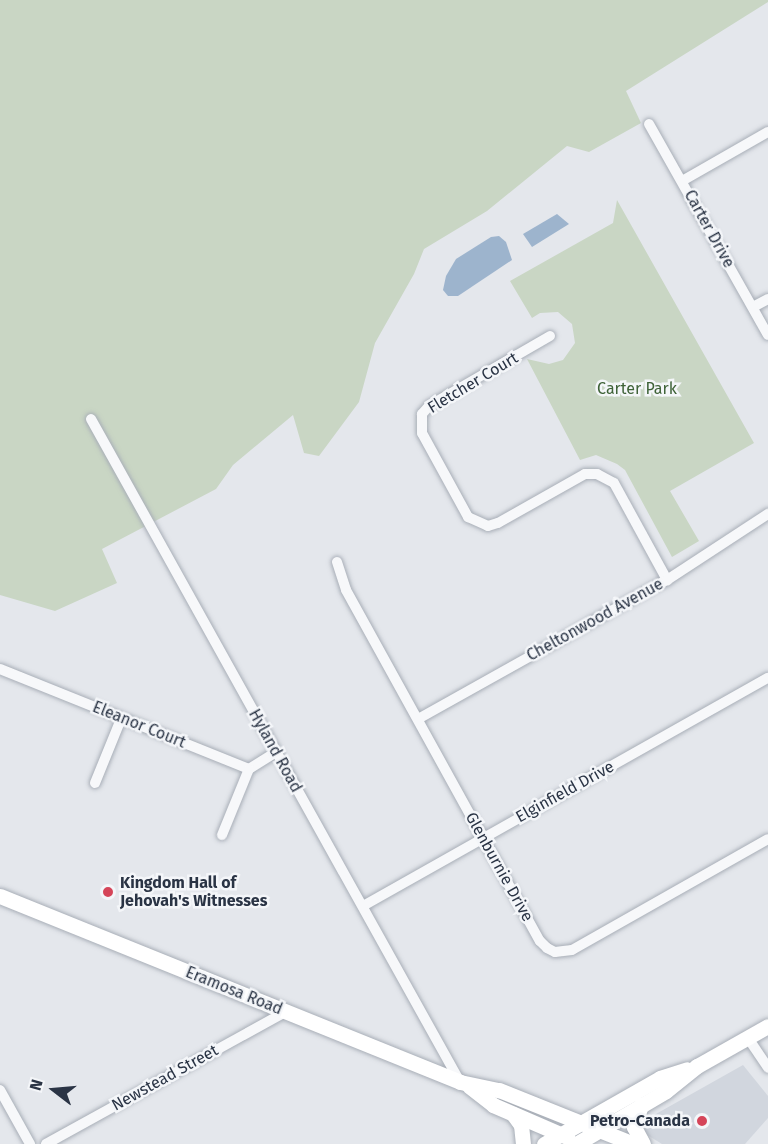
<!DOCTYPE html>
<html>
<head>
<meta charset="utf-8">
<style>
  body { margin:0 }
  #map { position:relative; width:768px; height:1144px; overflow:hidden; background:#e4e7ec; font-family:"Fira Sans",sans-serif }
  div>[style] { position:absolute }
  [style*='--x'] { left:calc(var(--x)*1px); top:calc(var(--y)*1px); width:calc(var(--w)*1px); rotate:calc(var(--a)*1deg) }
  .built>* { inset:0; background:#d1d6de }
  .green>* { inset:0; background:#c9d6c4 }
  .water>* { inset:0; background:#9db4cd }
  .roads { filter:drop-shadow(0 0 2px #a8aeb7) drop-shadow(0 0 2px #a8aeb7) }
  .minor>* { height:10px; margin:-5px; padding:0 5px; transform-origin:5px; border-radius:5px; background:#f7f8fa }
  .secondary>* { height:15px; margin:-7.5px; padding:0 7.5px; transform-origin:7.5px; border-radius:7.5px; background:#fff }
  .dots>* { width:16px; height:16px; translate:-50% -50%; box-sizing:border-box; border:3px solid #f4f6f9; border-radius:50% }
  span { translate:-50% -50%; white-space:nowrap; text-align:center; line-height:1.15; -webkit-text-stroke:5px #f4f6f9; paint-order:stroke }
  .street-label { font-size:16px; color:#2a3445 }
  .park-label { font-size:16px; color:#3e6237 }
  .poi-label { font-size:16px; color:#2a3445; font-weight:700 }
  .left { translate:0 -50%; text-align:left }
  .right { translate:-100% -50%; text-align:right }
  .north { position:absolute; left:24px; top:1060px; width:60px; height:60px; -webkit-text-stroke:4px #f4f6f9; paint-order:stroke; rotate:286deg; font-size:16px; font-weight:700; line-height:24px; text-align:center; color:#2a3445 }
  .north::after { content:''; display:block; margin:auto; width:21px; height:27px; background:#2a3445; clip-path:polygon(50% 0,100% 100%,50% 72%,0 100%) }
</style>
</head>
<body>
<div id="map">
  <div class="built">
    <div style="clip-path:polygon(743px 1065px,768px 1096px,768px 1118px,745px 1144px,662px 1144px,644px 1133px,647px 1119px)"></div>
  </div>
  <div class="green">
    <div style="clip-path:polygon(0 0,768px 0,768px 2px,626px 91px,641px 123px,589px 152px,567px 146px,487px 211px,424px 249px,414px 274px,375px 343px,359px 402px,319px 456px,304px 453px,293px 415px,233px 465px,216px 489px,102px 549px,117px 583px,55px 611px,0 595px)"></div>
    <div style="clip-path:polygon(617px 200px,754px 443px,670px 491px,699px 541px,672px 557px,625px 470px,617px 464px,596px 455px,580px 460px,527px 359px,549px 364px,563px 360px,575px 343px,572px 324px,558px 312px,540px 313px,532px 318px,510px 281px,613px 223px)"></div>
  </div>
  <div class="water">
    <div style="clip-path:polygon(557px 214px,569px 224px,532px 247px,523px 234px)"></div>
    <div style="clip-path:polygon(499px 236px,506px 242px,512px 260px,458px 296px,448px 296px,443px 290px,446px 276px,456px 259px,491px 237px)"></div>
  </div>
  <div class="roads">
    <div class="minor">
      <div style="--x:649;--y:124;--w:242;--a:60.6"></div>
      <div style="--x:682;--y:181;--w:99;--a:-29.7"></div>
      <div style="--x:753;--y:307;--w:17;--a:-28"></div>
      <div style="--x:550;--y:336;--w:140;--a:150"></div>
      <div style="--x:429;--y:406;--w:11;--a:131"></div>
      <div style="--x:422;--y:414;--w:19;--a:90"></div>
      <div style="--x:422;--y:433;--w:96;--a:61.3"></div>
      <div style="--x:468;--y:517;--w:22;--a:24"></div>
      <div style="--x:488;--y:526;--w:10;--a:-17"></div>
      <div style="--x:498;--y:523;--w:100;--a:-29.4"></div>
      <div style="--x:585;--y:474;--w:12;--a:0"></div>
      <div style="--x:597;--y:474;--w:19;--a:28"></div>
      <div style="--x:614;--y:483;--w:111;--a:61.3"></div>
      <div style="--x:91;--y:419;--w:759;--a:60.9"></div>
      <div style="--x:337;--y:562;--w:29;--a:72"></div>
      <div style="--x:346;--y:590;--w:401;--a:61.1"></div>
      <div style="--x:540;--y:941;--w:10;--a:45"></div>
      <div style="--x:547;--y:948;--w:9;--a:27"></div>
      <div style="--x:555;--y:952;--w:17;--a:-7"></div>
      <div style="--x:572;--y:950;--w:225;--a:-29.5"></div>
      <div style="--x:0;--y:669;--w:268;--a:21.9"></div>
      <div style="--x:418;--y:719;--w:285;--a:-29.2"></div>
      <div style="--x:667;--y:580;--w:121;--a:-33.2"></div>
      <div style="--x:249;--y:769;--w:32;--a:-32"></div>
      <div style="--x:95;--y:783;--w:69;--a:-67.9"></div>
      <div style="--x:222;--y:835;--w:71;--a:-67.8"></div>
      <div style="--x:363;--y:906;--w:465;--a:-29.4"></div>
      <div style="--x:748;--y:1038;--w:36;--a:56"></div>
      <div style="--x:0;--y:1090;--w:62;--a:60.9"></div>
      <div style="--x:46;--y:1144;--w:273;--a:-28.9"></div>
    </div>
    <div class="secondary">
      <div style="--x:0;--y:896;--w:496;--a:22"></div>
      <div style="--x:460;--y:1082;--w:40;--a:12"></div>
      <div style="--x:499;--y:1090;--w:145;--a:21.8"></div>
      <div style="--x:469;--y:1086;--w:31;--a:38"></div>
      <div style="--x:493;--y:1105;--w:81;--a:23.4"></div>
      <div style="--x:641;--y:1105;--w:23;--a:108"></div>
      <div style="--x:634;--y:1127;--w:19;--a:62"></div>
      <div style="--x:513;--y:1114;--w:14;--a:54"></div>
      <div style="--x:521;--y:1125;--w:19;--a:84"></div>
      <div style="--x:544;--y:1144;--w:133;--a:-29.6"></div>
      <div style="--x:660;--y:1078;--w:28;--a:-18"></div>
      <div style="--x:576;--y:1144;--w:104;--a:-30.5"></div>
      <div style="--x:666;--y:1091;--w:40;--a:-39"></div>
      <div style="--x:697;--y:1066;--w:81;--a:-29.4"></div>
    </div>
  </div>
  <div class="dots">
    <div style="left:108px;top:892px;background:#d54559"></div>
    <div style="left:702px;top:1121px;background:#d54559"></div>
  </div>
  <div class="street-label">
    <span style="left:709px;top:229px;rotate:61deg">Carter Drive</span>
    <span style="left:473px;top:383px;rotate:-31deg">Fletcher Court</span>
    <span style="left:595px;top:620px;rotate:-29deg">Cheltonwood Avenue</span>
    <span style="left:139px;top:725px;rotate:22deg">Eleanor Court</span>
    <span style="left:275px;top:751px;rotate:61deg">Hyland Road</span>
    <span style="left:565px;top:792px;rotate:-29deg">Elginfield Drive</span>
    <span style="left:499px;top:867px;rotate:61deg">Glenburnie Drive</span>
    <span style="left:234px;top:991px;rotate:22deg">Eramosa Road</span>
    <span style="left:165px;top:1078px;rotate:-29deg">Newstead Street</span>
  </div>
  <div class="park-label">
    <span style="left:637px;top:389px">Carter Park</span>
  </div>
  <div class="poi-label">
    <span class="left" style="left:120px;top:892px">Kingdom Hall of<br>Jehovah's Witnesses</span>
    <span class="right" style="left:690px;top:1121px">Petro-Canada</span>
  </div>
  <div class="north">N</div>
</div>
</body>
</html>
